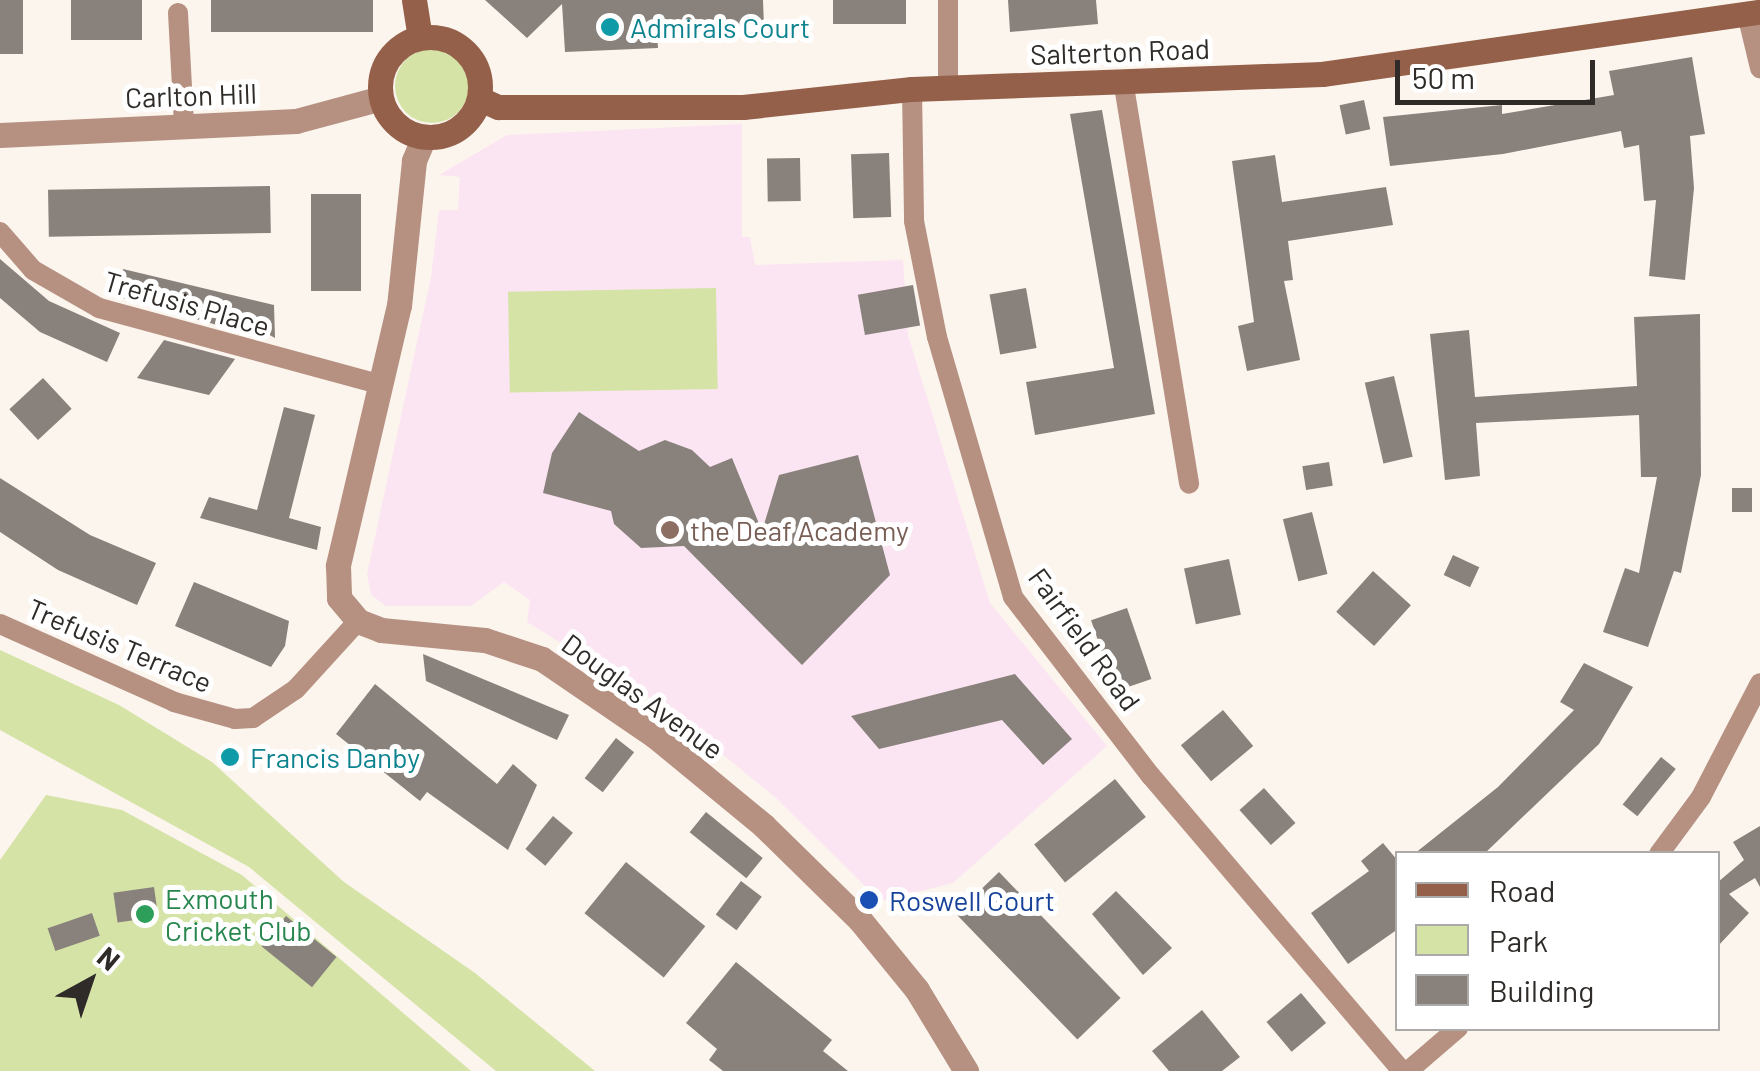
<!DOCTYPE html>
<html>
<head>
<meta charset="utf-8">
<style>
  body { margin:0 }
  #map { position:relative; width:1760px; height:1071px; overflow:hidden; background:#fcf5ee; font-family:Barlow,sans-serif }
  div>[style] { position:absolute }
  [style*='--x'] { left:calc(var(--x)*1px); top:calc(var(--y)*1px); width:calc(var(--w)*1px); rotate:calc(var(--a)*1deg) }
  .education>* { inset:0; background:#fce5f2 }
  .green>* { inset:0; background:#d6e3a7; transform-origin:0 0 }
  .round { border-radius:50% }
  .building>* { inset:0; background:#89827c; transform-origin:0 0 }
  .minor>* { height:20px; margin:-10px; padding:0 10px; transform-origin:10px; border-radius:10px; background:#b69181 }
  .tertiary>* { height:25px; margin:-12.5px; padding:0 12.5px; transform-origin:12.5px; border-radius:12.5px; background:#b69181 }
  .secondary>* { height:25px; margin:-12.5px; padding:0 12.5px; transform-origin:12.5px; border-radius:12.5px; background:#946049 }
  .secondary>.ring { margin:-12.5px; padding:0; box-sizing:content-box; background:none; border:25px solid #946049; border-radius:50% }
  .dots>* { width:28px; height:28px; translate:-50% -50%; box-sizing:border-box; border:5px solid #fff; border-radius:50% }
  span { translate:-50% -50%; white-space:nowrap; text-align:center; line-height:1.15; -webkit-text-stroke:10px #fff; paint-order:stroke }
  .culture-label { font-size:28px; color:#0d838f }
  .left { translate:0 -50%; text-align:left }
  .street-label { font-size:28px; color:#2e2b28 }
  .education-label { font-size:28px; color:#785e54 }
  .leisure-label { font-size:28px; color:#27864d }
  .transit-label { font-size:28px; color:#164399 }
  .legend { position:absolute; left:1395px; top:851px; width:325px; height:180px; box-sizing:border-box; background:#fff; border:2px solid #abaaa9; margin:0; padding:12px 18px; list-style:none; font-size:30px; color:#2e2b28 }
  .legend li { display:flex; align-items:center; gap:20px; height:50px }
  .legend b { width:50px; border:2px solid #abaaa9 }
  .north { position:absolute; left:40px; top:931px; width:100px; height:100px; -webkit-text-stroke:8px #fff; paint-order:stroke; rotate:40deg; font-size:28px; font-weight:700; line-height:40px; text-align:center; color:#2e2b28 }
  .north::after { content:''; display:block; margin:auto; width:35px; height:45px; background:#2e2b28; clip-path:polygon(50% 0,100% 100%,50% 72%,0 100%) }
  .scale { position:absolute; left:1395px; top:60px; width:200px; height:45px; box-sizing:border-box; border:5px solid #2e2b28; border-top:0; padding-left:12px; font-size:30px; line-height:35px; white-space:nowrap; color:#2e2b28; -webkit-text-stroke:8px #fff; paint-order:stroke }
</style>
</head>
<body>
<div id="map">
  <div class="education">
    <div style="clip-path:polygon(742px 124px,742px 237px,750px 237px,755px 265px,903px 260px,908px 335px,990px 603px,1107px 746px,953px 883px,880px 901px,776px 798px,663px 706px,527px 622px,530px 600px,504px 582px,471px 606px,386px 606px,371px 595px,367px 574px,431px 277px,439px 210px,458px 210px,460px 177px,439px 175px,507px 135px)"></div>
  </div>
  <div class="green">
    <div class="round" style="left:395px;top:49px;width:74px;height:74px"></div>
    <div style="left:716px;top:288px;width:101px;height:208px;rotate:89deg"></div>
    <div style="clip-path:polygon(0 650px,119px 705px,212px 762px,344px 882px,475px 973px,595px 1071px,496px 1071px,249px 867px,0 730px)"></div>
    <div style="clip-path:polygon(46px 795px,122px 810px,242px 875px,471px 1071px,0 1071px,0 860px)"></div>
  </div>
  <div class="building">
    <div style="left:0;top:0;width:23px;height:54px"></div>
    <div style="left:71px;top:0;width:71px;height:40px"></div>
    <div style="left:211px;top:0;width:162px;height:32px"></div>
    <div style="clip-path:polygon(485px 0,763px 0,764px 27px,657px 32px,658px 48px,565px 52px,562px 4px,527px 38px)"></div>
    <div style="left:833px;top:0;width:73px;height:24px"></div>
    <div style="clip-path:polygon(1008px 0,1096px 0,1098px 24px,1010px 32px)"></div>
    <div style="clip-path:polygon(1692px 57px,1705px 134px,1690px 136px,1694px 188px,1685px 280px,1649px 276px,1656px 200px,1644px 201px,1639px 145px,1624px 148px,1621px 131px,1503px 154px,1390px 166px,1383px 117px,1502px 105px,1502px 114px,1614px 95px,1609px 71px)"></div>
    <div style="left:1364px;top:100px;width:30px;height:25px;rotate:78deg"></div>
    <div style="clip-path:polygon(1102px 110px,1155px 414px,1035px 435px,1026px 382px,1114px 368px,1070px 114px)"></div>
    <div style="left:889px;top:153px;width:64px;height:38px;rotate:88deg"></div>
    <div style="clip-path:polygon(1275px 155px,1282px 202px,1386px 187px,1393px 225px,1288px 241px,1293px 280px,1284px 281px,1300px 360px,1247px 371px,1238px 326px,1254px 322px,1232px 161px)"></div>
    <div style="left:800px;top:158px;width:43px;height:33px;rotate:89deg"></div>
    <div style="left:270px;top:186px;width:47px;height:222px;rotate:89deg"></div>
    <div style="left:311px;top:194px;width:50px;height:97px"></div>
    <div style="clip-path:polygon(0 259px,49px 301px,120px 333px,107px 362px,40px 332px,0 298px)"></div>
    <div style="clip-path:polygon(123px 269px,274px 305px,275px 338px,257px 328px,252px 335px,119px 297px)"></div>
    <div style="left:913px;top:285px;width:41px;height:56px;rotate:80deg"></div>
    <div style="left:1026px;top:288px;width:61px;height:37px;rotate:80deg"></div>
    <div style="clip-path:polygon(1700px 314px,1701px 475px,1681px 573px,1674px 571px,1648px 647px,1603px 632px,1625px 568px,1639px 573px,1657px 477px,1641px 477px,1639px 415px,1476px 423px,1480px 476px,1445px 480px,1430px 334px,1469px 330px,1475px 397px,1637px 386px,1634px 317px)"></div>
    <div style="clip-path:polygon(164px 340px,235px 359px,209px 395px,137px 378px)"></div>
    <div style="left:1394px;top:376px;width:83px;height:30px;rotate:77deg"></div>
    <div style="left:43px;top:378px;width:42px;height:46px;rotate:47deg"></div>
    <div style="clip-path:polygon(284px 407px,315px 415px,289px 518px,321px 527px,317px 550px,200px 518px,209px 497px,257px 510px)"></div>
    <div style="clip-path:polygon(579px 412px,639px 451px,665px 440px,692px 450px,710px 467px,732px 458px,762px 531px,779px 475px,858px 455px,890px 575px,802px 665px,684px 546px,641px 548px,614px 524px,611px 511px,543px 493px,552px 453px)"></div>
    <div style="left:1329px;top:462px;width:24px;height:27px;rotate:81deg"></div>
    <div style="clip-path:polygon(0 478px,90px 535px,156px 563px,137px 605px,58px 570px,0 532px)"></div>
    <div style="left:1732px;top:488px;width:20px;height:24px"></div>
    <div style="left:1312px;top:512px;width:64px;height:30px;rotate:76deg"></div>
    <div style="left:1453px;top:555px;width:29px;height:22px;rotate:25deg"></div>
    <div style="left:1229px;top:559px;width:57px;height:46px;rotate:78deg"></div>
    <div style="left:1373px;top:571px;width:51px;height:55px;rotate:42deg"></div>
    <div style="clip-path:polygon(194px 582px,289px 621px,285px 646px,271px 667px,175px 626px)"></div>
    <div style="left:1127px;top:608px;width:75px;height:38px;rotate:71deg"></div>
    <div style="clip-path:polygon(423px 654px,569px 715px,557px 740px,426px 681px)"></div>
    <div style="clip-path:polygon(1584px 663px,1633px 687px,1599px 744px,1484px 854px,1414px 854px,1498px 787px,1574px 710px,1560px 702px)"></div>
    <div style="clip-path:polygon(1015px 674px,1072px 739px,1043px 765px,1002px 720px,879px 749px,851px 716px)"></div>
    <div style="clip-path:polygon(375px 684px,497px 784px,513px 764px,537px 785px,508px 850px,427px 792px,420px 801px,336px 734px)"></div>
    <div style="left:1223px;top:710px;width:47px;height:55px;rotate:50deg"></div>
    <div style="left:616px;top:738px;width:23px;height:51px;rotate:38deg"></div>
    <div style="left:1661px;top:757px;width:19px;height:61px;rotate:39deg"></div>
    <div style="left:1115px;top:779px;width:49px;height:104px;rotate:51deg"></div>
    <div style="left:1264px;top:788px;width:47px;height:33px;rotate:48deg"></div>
    <div style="left:706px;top:812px;width:73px;height:26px;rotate:39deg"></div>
    <div style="left:553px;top:816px;width:26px;height:43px;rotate:40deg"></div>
    <div style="clip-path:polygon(1760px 826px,1760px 887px,1755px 878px,1729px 894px,1749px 913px,1718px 946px,1718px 882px,1744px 860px,1733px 842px)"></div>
    <div style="clip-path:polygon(1383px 843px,1398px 861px,1398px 929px,1348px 964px,1311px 913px,1369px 871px,1361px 861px)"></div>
    <div style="left:626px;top:862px;width:102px;height:66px;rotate:39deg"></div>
    <div style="left:999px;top:872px;width:175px;height:60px;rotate:46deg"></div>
    <div style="left:741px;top:881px;width:26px;height:42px;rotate:37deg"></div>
    <div style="left:154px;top:887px;width:30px;height:41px;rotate:82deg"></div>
    <div style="clip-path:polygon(1116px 891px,1172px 948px,1143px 975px,1092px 914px)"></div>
    <div style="left:92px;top:913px;width:24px;height:47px;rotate:71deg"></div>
    <div style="left:286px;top:916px;width:65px;height:39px;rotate:39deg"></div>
    <div style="clip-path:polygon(736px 962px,832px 1040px,823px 1051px,848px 1071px,723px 1071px,709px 1060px,717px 1049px,686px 1023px)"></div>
    <div style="left:1301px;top:993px;width:39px;height:45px;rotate:50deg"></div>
    <div style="clip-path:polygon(1202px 1010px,1240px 1057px,1222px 1071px,1169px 1071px,1152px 1051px)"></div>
  </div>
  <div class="minor">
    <div style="--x:948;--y:0;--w:87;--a:90"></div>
    <div style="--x:178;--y:13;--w:111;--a:86.9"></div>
    <div style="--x:1747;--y:14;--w:56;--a:76.5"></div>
    <div style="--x:1123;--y:80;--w:409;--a:80.7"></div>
    <div style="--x:912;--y:89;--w:132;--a:89.1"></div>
    <div style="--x:914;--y:221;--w:118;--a:78.8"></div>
    <div style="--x:937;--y:337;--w:271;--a:73.7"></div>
    <div style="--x:1013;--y:597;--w:226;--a:52.4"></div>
    <div style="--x:1151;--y:776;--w:387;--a:49.6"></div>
    <div style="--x:0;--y:232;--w:50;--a:49"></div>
    <div style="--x:33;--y:270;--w:76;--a:29.9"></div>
    <div style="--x:99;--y:308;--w:293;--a:15.2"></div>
    <div style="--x:0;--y:624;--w:191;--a:24.1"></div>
    <div style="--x:174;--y:702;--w:63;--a:15.6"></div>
    <div style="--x:235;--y:719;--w:18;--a:-3"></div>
    <div style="--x:253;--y:718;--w:52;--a:-34"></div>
    <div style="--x:296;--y:689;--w:92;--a:-47.6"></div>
    <div style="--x:1659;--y:854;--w:71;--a:-53.6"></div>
    <div style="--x:1701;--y:797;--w:128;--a:-62.6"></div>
    <div style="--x:1408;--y:1071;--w:66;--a:-40.7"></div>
  </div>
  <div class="tertiary">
    <div style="--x:0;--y:135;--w:296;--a:-2.7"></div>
    <div style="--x:296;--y:121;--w:88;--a:-15.1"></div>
    <div style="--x:424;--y:137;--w:26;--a:113"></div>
    <div style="--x:414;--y:161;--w:145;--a:95.9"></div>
    <div style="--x:399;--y:305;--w:268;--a:103.2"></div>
    <div style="--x:338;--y:566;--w:32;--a:88"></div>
    <div style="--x:339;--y:598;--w:30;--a:50"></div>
    <div style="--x:358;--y:621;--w:25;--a:21"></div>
    <div style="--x:381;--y:630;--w:104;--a:5.5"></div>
    <div style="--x:485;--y:640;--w:60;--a:18.4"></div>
    <div style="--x:542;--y:659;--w:137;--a:34.3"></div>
    <div style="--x:655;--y:736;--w:141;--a:39.5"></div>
    <div style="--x:764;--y:826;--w:134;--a:44.4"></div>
    <div style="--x:860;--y:920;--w:90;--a:50.8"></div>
    <div style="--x:917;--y:990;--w:95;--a:58.8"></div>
  </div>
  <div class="secondary">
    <div style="--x:414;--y:0;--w:37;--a:81"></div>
    <div class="ring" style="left:380px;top:37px;width:75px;height:75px"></div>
    <div style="--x:480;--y:99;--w:20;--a:24"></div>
    <div style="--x:498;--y:107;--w:245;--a:0"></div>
    <div style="--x:743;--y:107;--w:170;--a:-6.1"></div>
    <div style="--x:912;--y:89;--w:410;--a:-2.1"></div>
    <div style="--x:1322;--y:74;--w:442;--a:-8.1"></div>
  </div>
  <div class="dots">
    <div style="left:610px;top:27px;background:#0f9aa8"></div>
    <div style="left:670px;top:530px;background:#8d6e63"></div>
    <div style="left:230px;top:757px;background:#0f9aa8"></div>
    <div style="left:869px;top:900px;background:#1a4fb4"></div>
    <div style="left:145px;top:914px;background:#2e9e5b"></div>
  </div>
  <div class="culture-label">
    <span class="left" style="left:630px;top:27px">Admirals Court</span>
    <span class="left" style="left:250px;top:757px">Francis Danby</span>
  </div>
  <div class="street-label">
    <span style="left:1120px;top:51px;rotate:-2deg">Salterton Road</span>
    <span style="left:191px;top:95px;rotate:-2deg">Carlton Hill</span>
    <span style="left:187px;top:303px;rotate:16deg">Trefusis Place</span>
    <span style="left:1085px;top:639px;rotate:54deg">Fairfield Road</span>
    <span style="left:120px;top:645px;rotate:23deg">Trefusis Terrace</span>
    <span style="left:643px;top:696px;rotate:36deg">Douglas Avenue</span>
  </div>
  <div class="education-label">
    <span class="left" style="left:690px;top:530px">the Deaf Academy</span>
  </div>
  <div class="leisure-label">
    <span class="left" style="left:165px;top:914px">Exmouth<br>Cricket Club</span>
  </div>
  <div class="transit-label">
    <span class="left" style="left:889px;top:900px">Roswell Court</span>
  </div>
  <ul class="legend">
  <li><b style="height:12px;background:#946049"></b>Road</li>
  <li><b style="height:28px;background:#d6e3a7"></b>Park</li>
  <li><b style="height:28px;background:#89827c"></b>Building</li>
  </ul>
  <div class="north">N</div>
  <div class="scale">50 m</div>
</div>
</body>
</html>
